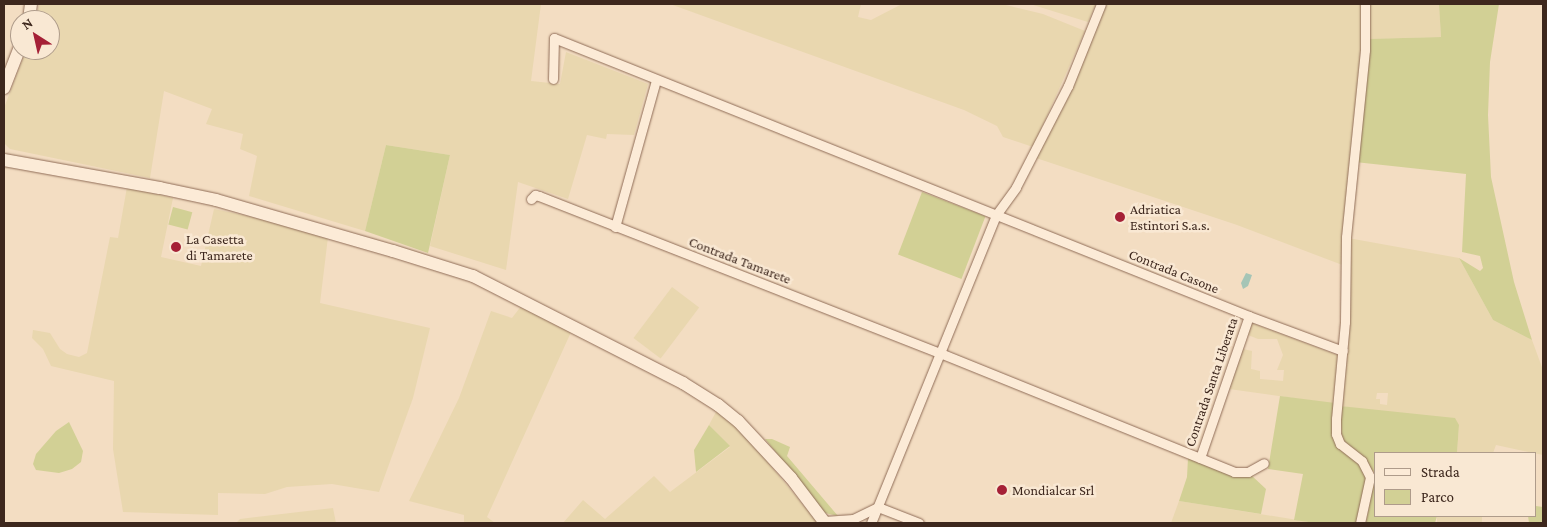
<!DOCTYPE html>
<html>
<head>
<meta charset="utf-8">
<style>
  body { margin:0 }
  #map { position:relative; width:1547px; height:527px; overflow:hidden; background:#f3ddc2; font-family:"Crimson Pro",serif }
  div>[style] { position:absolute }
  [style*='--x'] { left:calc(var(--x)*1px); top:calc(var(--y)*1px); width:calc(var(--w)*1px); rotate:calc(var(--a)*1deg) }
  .farmland>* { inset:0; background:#e9d7af; transform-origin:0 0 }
  .green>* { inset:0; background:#d2d095; transform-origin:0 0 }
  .water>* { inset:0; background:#a5c5b6 }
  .roads { filter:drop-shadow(0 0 1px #8f6c57) drop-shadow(0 0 1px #8f6c57) }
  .minor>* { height:9px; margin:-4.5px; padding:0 4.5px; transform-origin:4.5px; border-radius:4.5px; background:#fcebd7 }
  .secondary>* { height:12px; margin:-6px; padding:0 6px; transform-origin:6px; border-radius:6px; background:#fcebd7 }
  .dots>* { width:14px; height:14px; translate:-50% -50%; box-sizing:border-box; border:2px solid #f9e8d3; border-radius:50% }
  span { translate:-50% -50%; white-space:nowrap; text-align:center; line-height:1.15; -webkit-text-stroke:5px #f9e8d3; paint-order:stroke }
  .poi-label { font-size:14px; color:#3d271d }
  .left { translate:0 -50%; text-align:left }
  .street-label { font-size:14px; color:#3d271d }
  .frame { position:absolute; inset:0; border:5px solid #3d271d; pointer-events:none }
  .legend { position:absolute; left:1374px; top:452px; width:162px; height:65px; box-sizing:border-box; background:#f9e8d3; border:1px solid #ae9b8a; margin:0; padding:6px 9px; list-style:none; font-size:15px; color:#3d271d }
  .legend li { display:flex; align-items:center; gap:10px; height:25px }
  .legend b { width:25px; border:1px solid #ae9b8a }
  .north { position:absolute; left:10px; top:10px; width:50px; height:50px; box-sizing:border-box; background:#f9e8d3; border:1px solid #ae9b8a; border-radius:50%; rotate:325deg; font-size:14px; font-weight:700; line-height:20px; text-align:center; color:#3d271d }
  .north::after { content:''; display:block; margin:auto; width:18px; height:22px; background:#a52036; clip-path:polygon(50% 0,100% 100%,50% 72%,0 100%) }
</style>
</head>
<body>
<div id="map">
  <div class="farmland">
    <div style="clip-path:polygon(39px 4px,541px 4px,531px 81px,560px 84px,566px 52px,648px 84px,634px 135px,607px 134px,606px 139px,587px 135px,568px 199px,518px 182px,506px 270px,430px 246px,450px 155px,386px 145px,365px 231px,249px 196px,257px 156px,240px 149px,243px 134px,206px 124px,212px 109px,164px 91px,150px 178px,10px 149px,4px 143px,4px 108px,26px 50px,50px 50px,50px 20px,36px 20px)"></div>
    <div style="clip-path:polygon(670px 4px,861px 4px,858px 17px,871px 20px,902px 4px,1002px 4px,1043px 14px,1085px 31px,1033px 147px,1003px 137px,997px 126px,964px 110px)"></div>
    <div style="clip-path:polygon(1030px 4px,1096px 4px,1088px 22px)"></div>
    <div style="clip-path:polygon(1105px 4px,1362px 4px,1361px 50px,1345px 266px,1237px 225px,1036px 158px,1077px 74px)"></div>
    <div style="clip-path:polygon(1367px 4px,1442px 4px,1439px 5px,1441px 37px,1366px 39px)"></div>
    <div style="clip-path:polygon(127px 187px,173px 198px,161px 257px,201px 266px,214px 209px,257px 218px,273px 219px,328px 237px,320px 303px,430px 328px,413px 398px,379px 492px,332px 484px,287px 487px,265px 494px,218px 493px,218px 515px,123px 512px,113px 449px,114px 381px,51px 366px,43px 349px,32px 338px,33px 330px,50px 333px,60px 349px,67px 354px,79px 357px,87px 353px,110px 237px,118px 238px)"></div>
    <div style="clip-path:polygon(evenodd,1348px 238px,1459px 258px,1493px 320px,1532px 340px,1543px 370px,1543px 455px,1496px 445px,1493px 453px,1457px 453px,1459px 425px,1340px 406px,1349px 330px,1348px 238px,1377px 393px,1388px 393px,1387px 405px,1380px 404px,1380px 399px,1376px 399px,1377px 393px)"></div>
    <div style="left:672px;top:287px;width:34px;height:64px;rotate:37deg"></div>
    <div style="clip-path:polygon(522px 305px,572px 330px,487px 517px,495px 523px,464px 523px,464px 515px,409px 501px,459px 398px,491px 311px,512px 318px)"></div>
    <div style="clip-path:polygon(1252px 323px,1340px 356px,1335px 404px,1229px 389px,1243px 349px,1252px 351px,1251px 369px,1260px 371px,1260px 379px,1283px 381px,1284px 370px,1277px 370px,1283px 355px,1277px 339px,1258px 339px,1248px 335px)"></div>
    <div style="clip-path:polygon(717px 410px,747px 437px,818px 523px,563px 523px,583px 500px,605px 519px,654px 476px,670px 492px,730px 447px,709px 425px)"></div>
    <div style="clip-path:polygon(1179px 501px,1316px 523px,1171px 523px)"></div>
    <div style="clip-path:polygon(333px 508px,336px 523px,236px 523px,240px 519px)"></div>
    <div style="left:1437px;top:516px;width:45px;height:7px"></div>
  </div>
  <div class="green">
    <div style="clip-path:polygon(1499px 4px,1490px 62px,1488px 115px,1491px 177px,1514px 282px,1532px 340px,1493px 320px,1459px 258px,1480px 271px,1483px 268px,1480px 256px,1462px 252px,1466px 174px,1355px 162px,1366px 39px,1441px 37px,1439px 5px)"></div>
    <div style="clip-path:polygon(386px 145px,450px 155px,428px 253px,365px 231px)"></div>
    <div style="left:922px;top:192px;width:68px;height:67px;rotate:21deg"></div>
    <div style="left:173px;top:207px;width:20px;height:18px;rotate:15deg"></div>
    <div style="clip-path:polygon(1280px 396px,1335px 403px,1336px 438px,1359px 461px,1368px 481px,1357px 523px,1316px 523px,1294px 520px,1303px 474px,1268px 469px)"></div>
    <div style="clip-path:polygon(1340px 406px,1455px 418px,1459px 425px,1457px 453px,1376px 453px,1376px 516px,1437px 516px,1435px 523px,1366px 523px,1375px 473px,1348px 448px,1342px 438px)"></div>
    <div style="clip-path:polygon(69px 422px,83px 451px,81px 462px,72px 469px,59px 473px,36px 470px,33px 464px,36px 454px,56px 431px)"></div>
    <div style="clip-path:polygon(709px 425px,730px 446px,696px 472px,694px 450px)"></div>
    <div style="clip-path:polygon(765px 439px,772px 439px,790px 447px,787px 456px,838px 516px,825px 513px)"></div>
    <div style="clip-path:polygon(1188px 458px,1251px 475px,1266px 489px,1261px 514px,1179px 501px,1187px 477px)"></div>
    <div style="clip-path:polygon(1536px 506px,1543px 507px,1543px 523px,1529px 523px,1528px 516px,1536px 516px)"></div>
  </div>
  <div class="water">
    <div style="clip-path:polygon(1246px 273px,1252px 275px,1248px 286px,1243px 289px,1241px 283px)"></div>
  </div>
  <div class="roads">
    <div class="minor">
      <div style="--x:553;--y:79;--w:41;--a:-88.6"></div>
      <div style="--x:554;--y:38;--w:749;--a:21.8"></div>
      <div style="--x:1249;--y:316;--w:100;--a:20.4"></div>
      <div style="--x:531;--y:199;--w:6;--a:-45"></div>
      <div style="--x:535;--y:195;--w:4;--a:14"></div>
      <div style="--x:539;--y:196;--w:431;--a:21.4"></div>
      <div style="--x:940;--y:353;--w:317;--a:22"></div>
      <div style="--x:1234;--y:472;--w:14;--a:0"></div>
      <div style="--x:1248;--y:472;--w:18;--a:-29"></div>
      <div style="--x:615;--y:227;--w:153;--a:-74.4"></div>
      <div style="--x:1200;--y:458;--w:150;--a:-71"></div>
      <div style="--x:824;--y:521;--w:29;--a:-4"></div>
      <div style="--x:853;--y:519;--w:28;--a:-26"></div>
      <div style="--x:878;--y:507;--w:44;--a:21.3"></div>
      <div style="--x:871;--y:523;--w:332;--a:-67.9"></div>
      <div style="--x:996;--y:215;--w:34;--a:-54"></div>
      <div style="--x:1016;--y:187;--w:114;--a:-62.8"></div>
      <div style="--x:1068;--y:86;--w:88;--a:-68.1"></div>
      <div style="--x:1360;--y:523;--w:47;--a:-77.7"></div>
      <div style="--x:1370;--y:477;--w:18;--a:-117"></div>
      <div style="--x:1362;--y:461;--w:28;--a:-142"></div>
      <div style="--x:1340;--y:444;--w:11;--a:-112"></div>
      <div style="--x:1336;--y:434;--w:15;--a:-90"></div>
      <div style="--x:1336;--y:419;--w:97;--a:-84.7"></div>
      <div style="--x:1345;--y:322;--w:85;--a:-89.3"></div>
      <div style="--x:1346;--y:237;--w:188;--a:-84.2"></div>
      <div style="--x:1365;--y:50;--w:46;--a:-90"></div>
    </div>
    <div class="secondary">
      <div style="--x:29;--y:20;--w:16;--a:-83"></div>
      <div style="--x:4;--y:88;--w:44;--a:-68.7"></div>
      <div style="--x:4;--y:160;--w:158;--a:10.2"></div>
      <div style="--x:160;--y:188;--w:57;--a:12.1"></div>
      <div style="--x:216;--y:200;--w:184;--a:16.1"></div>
      <div style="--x:393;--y:251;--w:84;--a:17.4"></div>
      <div style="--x:473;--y:276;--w:236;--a:27"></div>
      <div style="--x:683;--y:383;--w:41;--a:32.2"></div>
      <div style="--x:718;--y:405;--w:26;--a:39"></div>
      <div style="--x:738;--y:421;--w:78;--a:47.1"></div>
      <div style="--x:791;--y:478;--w:56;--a:52.9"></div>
    </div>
  </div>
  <div class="dots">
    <div style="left:1120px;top:217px;background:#a52036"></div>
    <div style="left:176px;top:247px;background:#a52036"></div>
    <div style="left:1002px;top:490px;background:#a52036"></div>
  </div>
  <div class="poi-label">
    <span class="left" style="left:1130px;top:217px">Adriatica<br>Estintori S.a.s.</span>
    <span class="left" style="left:186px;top:247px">La Casetta<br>di Tamarete</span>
    <span class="left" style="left:1012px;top:490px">Mondialcar Srl</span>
  </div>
  <div class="street-label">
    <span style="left:740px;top:260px;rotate:21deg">Contrada Tamarete</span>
    <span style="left:1174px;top:271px;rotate:22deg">Contrada Casone</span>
    <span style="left:1211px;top:382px;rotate:-71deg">Contrada Santa Liberata</span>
  </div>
  <div class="frame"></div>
  <ul class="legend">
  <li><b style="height:6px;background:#fcebd7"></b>Strada</li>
  <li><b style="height:14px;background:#d2d095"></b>Parco</li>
  </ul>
  <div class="north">N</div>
</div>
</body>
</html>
